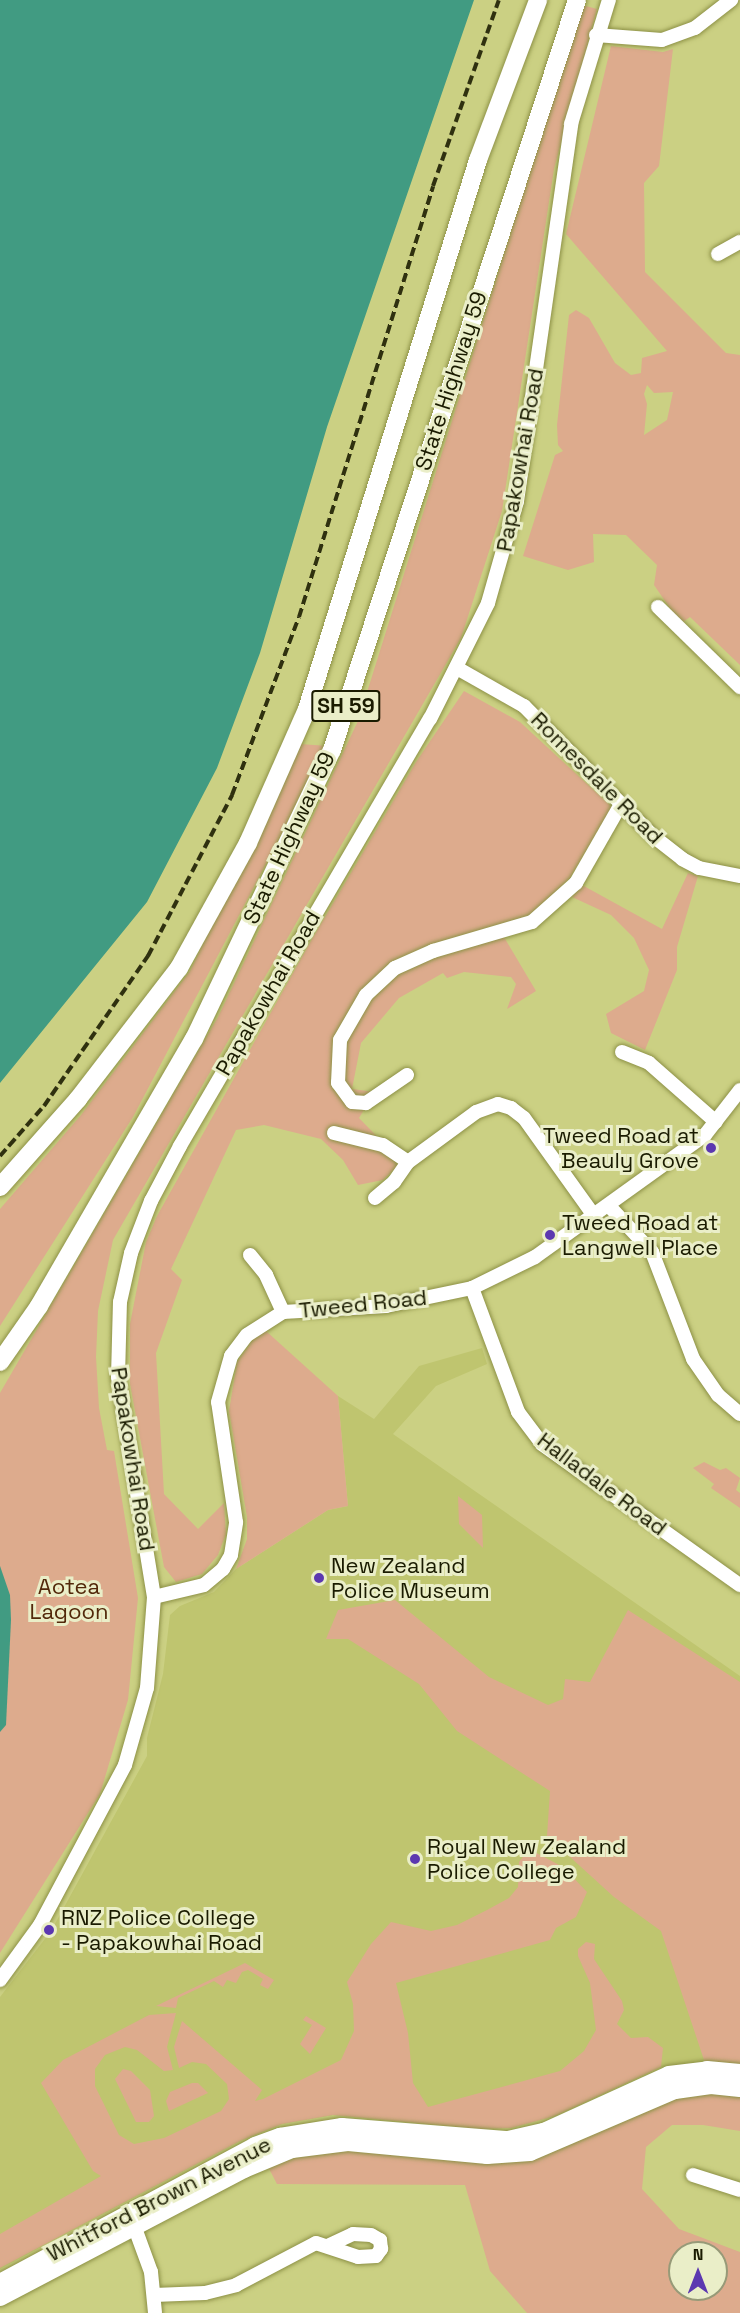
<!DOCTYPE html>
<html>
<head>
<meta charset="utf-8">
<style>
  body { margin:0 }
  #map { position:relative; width:740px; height:2313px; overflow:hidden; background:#cbd083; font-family:"Space Grotesk",sans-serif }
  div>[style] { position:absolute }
  .built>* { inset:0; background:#bfc56f }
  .green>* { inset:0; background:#ddab8d }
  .water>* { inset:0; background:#419b82 }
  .roads { filter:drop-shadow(0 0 2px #8d9146) drop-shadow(0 0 2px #8d9146) }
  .minor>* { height:14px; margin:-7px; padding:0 7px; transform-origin:7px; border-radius:7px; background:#fff }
  .major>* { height:18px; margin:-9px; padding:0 9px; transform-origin:9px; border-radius:9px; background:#fff }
  .rail>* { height:4px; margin-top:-2px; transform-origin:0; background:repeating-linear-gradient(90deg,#2f300f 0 9px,transparent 0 13.5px) }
  .dots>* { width:16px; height:16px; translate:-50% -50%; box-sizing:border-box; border:3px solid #eaeec8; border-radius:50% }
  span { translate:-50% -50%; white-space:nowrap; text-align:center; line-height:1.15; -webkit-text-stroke:6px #eaeec8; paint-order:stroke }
  .shield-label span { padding:2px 4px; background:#eaeec8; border:2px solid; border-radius:4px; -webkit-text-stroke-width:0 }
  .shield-label { font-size:21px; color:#1a1b00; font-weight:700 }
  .street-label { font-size:22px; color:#1a1b00 }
  .poi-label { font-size:22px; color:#1a1b00 }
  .right { translate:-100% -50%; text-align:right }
  .left { translate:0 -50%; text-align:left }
  .park-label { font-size:22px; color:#52280a }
  .north { position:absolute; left:668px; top:2241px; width:60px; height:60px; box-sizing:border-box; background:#eaeec8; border:2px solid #979a78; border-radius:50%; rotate:0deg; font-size:16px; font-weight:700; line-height:24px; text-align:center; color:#1a1b00 }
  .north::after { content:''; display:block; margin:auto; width:21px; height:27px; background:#5c38b0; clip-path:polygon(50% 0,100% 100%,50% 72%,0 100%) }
</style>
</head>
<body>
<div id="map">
  <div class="built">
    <i style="clip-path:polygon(482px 1348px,487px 1364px,436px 1386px,393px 1434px,740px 1676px,740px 1960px,705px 2063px,661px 2067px,555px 2116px,511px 2128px,479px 2129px,333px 2115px,282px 2124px,240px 2141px,0 2269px,0 1997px,51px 1931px,147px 1756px,147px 1738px,163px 1674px,170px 1615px,180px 1606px,214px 1592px,236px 1569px,328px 1510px,348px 1506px,338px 1396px,374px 1419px,419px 1366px)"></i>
  </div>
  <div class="green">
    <i style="clip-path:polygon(582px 5px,597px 9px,554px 169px,502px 511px,461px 638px,113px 1240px,98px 1311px,96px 1357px,99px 1408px,107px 1450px,114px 1451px,138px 1598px,128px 1700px,100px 1794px,0 1953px,0 1393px,218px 1017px,358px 721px)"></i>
    <i style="clip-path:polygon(evenodd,611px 46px,663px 52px,673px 49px,659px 166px,644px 183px,645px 272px,726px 353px,740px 355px,740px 665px,690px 617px,683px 622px,674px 614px,654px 585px,657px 565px,626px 535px,593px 534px,594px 562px,568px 570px,523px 556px,555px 455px,563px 451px,558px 445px,557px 425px,569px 315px,576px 310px,589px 318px,615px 363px,631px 375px,641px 373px,642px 358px,667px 351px,566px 234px,611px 46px,647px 385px,654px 393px,673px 392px,667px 420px,644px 435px,647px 404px,644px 394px,647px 385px)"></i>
    <i style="clip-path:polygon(464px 691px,520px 722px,612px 807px,570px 878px,529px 919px,504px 937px,536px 991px,507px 1009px,516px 984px,511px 977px,464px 972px,447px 978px,443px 973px,399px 998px,361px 1043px,352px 1089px,375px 1092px,359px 1118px,402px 1162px,383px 1180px,358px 1185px,343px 1160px,321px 1139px,264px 1125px,236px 1130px,171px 1269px,182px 1280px,156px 1353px,164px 1494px,198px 1529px,224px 1503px,226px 1534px,218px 1555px,202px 1574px,176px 1582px,164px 1567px,130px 1384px,130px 1324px,146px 1242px,157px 1216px,312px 939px,416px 762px)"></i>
    <i style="clip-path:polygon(300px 744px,328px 746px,133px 1117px,0 1326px,0 1209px,81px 1115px,190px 971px)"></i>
    <i style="clip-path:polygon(688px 873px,698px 876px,677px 947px,677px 970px,645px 1050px,611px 1033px,606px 1014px,644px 991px,649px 970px,634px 938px,611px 915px,572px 897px,582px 885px,662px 929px)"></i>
    <i style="clip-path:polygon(266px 1331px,338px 1396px,348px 1506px,328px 1510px,236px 1569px,247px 1539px,247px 1517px,229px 1411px,237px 1362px,254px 1338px)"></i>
    <i style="clip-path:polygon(704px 1462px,720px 1470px,726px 1468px,740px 1478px,736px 1490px,740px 1493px,740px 1508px,711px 1488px,714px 1484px,693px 1468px)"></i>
    <i style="clip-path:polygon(458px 1496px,482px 1515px,483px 1548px,459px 1524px)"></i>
    <i style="clip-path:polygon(395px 1600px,489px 1677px,548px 1705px,563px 1699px,565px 1679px,590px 1682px,628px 1610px,740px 1682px,740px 2065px,705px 2063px,661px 1931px,614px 1897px,547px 1836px,550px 1791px,457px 1731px,419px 1684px,348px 1639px,326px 1639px,338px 1610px)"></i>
    <i style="clip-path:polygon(529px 1849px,563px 1867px,587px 1892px,576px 1917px,556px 1928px,550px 1940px,396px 1983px,408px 2033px,413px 2083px,428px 2107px,560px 2071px,584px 2051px,596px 2030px,590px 1983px,578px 1956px,578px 1949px,586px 1942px,595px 1944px,594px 1959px,622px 2001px,624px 2010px,617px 2024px,631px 2038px,648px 2037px,663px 2048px,661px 2067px,555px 2116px,511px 2128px,479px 2129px,333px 2115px,282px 2124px,240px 2141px,0 2268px,0 2234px,101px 2176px,93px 2171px,41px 2083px,63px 2060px,149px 2015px,176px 2013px,167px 2047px,173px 2070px,164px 2071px,137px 2050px,125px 2047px,105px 2055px,95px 2069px,95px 2086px,119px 2135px,134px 2144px,164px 2138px,221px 2111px,229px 2099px,227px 2084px,206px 2064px,192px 2062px,179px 2068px,174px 2047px,182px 2021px,262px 2090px,255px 2101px,263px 2099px,341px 2060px,354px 2031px,353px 2004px,347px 1982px,371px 1944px,391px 1922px,431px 1931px,457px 1925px,487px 1910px,509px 1898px,518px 1887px,519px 1862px)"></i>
    <i style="clip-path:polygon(245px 1963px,274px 1980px,268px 1989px,260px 1985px,263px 1979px,248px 1970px,242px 1972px,236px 1983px,227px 1980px,223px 1987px,214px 1981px,178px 1998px,176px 2008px,156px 2006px)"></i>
    <i style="clip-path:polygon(306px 2016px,326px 2028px,310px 2054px,300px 2044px,312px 2025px,303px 2020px)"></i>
    <i style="clip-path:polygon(123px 2069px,131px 2071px,150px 2090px,154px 2116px,149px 2122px,136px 2122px,115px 2079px)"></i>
    <i style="clip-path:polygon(192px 2083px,198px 2083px,208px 2093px,169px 2111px,166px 2101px,170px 2092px)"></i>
    <i style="clip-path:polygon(evenodd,690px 2091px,740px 2093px,740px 2131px,703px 2125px,672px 2125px,646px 2147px,642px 2189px,679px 2229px,740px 2252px,740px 2313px,527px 2313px,490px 2271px,465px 2185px,277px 2184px,266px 2163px,313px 2149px,457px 2157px,690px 2091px,680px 2253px,716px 2253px,716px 2289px,680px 2289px,680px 2253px)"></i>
  </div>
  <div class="water">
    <i style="clip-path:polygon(0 0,474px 0,327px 427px,260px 653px,217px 768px,147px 902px,0 1083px)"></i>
    <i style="clip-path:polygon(0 1566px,10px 1595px,11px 1620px,6px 1725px,0 1732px)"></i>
  </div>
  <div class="roads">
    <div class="minor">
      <i style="left:596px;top:35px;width:66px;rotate:4.3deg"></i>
      <i style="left:662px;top:40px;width:35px;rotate:-20deg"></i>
      <i style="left:695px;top:28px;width:46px;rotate:-37.9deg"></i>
      <i style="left:718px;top:254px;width:25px;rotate:-29deg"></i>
      <i style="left:658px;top:607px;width:115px;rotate:44.3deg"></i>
      <i style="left:457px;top:668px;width:77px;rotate:29.6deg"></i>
      <i style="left:524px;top:706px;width:183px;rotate:45.2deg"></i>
      <i style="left:653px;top:836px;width:37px;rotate:38deg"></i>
      <i style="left:682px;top:859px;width:19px;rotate:28deg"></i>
      <i style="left:699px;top:868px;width:42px;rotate:11deg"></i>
      <i style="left:622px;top:1052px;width:29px;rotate:22deg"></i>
      <i style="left:649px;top:1063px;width:89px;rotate:41.4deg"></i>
      <i style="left:407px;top:1075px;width:50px;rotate:145.7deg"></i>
      <i style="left:366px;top:1103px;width:14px;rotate:-176deg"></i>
      <i style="left:352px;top:1102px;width:24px;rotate:-126deg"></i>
      <i style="left:338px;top:1083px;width:43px;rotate:-87.3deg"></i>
      <i style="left:340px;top:1040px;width:52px;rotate:-60deg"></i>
      <i style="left:366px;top:995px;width:40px;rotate:-43deg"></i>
      <i style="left:395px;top:968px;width:42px;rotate:-24.1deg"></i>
      <i style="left:433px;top:951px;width:103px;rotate:-16.3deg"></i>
      <i style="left:532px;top:922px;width:59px;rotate:-41.6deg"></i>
      <i style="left:576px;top:883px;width:91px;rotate:-60.3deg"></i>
      <i style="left:334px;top:1133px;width:50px;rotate:13.8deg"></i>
      <i style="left:383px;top:1145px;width:30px;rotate:34deg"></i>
      <i style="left:408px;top:1162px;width:84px;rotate:-36.3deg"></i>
      <i style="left:476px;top:1112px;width:23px;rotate:-20deg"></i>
      <i style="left:498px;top:1104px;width:14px;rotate:17deg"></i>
      <i style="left:511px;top:1108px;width:16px;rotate:38deg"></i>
      <i style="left:524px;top:1118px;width:122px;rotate:54.4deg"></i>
      <i style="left:375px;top:1198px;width:25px;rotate:-40deg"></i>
      <i style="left:394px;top:1182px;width:24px;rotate:-55deg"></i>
      <i style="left:610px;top:1207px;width:62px;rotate:47deg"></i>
      <i style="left:652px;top:1252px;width:115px;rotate:69deg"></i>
      <i style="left:693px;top:1359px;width:44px;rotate:55.2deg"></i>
      <i style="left:718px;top:1395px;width:29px;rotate:41deg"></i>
      <i style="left:250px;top:1255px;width:26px;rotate:51deg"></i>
      <i style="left:266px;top:1275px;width:41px;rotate:65.3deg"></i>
      <i style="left:472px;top:1288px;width:132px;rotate:69.6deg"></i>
      <i style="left:518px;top:1412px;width:40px;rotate:53deg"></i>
      <i style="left:542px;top:1444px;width:243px;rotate:35.5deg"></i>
      <i style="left:154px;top:1597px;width:51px;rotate:-13.5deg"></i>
      <i style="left:204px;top:1585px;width:25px;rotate:-40deg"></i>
      <i style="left:223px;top:1569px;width:16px;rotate:-60deg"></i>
      <i style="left:231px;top:1555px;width:33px;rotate:-81deg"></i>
      <i style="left:236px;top:1522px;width:121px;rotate:-98.5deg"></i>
      <i style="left:218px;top:1402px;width:48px;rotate:-74.2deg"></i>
      <i style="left:231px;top:1356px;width:26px;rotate:-53deg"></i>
      <i style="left:247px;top:1335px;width:43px;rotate:-32.6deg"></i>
      <i style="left:283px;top:1312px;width:103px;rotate:-3.3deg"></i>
      <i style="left:386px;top:1306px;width:88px;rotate:-11.8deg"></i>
      <i style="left:472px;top:1288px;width:70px;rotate:-26.2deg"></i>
      <i style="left:535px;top:1257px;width:209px;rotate:-35.7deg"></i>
      <i style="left:705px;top:1135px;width:57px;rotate:-52.1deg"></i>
      <i style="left:0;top:1980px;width:68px;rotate:-54deg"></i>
      <i style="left:40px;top:1925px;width:181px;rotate:-62deg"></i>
      <i style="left:125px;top:1765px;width:80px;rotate:-74.1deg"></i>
      <i style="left:147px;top:1688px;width:91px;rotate:-85.6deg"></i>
      <i style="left:154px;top:1597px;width:223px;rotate:-99.3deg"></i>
      <i style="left:118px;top:1377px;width:75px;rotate:-88.5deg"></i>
      <i style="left:120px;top:1302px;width:50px;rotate:-77.3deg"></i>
      <i style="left:131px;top:1253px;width:56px;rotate:-69deg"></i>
      <i style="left:151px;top:1201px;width:62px;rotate:-62.2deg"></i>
      <i style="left:180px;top:1146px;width:495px;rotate:-59.7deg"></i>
      <i style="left:430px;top:719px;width:130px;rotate:-63.4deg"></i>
      <i style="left:488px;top:603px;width:106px;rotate:-74.1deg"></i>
      <i style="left:517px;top:501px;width:381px;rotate:-81.8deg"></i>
      <i style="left:571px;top:124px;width:130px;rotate:-73deg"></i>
      <i style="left:693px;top:2175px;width:49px;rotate:17.7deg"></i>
      <i style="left:132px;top:2220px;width:55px;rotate:69.9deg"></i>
      <i style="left:151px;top:2272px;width:41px;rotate:84.4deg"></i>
      <i style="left:154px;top:2295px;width:51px;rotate:-2.2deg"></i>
      <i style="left:205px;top:2293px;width:32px;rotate:-14deg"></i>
      <i style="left:236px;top:2285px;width:90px;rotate:-27.7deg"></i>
      <i style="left:316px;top:2243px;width:44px;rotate:18.4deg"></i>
      <i style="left:358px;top:2257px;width:18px;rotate:-3deg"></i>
      <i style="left:376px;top:2256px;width:9px;rotate:-54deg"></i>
      <i style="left:381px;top:2249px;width:9px;rotate:-96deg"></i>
      <i style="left:380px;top:2240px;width:10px;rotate:-151deg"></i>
      <i style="left:371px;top:2235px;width:18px;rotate:-177deg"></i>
      <i style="left:353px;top:2234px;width:26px;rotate:155deg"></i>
    </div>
    <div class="major">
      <i style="left:0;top:1187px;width:118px;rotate:-48.4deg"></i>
      <i style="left:78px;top:1099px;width:165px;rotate:-52.4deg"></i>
      <i style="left:179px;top:968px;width:143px;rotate:-61.1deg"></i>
      <i style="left:248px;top:843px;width:146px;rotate:-66.2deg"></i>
      <i style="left:307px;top:709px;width:575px;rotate:-72.7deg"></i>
      <i style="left:478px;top:160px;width:171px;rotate:-69.4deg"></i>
      <i style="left:0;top:1362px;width:68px;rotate:-55.1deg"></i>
      <i style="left:39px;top:1306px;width:309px;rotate:-59.9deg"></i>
      <i style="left:194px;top:1039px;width:320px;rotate:-64.5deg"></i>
      <i style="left:332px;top:750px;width:789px;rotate:-71.91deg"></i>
      <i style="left:0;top:2283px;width:289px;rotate:-28.2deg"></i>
      <i style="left:255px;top:2146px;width:27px;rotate:-20deg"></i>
      <i style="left:280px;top:2137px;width:63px;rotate:-9.2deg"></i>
      <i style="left:342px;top:2127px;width:167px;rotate:4.5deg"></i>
      <i style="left:508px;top:2140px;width:37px;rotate:-13deg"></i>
      <i style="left:544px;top:2132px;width:137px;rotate:-24.5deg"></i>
      <i style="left:669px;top:2075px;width:38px;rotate:-7deg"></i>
      <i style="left:707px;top:2070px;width:33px;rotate:5deg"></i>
      <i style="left:0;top:2297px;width:276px;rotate:-27.7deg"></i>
      <i style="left:244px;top:2169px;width:52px;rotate:-22.6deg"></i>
      <i style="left:292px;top:2149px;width:56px;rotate:-7.1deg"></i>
      <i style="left:348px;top:2142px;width:140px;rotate:5.3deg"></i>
      <i style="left:487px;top:2155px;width:43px;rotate:-4deg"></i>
      <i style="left:530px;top:2152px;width:158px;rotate:-23.2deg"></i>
      <i style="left:675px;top:2090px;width:36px;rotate:-8deg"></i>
      <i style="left:711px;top:2085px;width:29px;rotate:6deg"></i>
    </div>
  </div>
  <div class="rail">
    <i style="left:0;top:1156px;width:67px;rotate:-48.7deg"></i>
    <i style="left:44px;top:1106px;width:183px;rotate:-55.3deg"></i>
    <i style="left:148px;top:956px;width:182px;rotate:-62.4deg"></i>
    <i style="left:232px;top:795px;width:190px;rotate:-69.4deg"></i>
    <i style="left:299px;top:617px;width:451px;rotate:-72.7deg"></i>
    <i style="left:433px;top:186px;width:197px;rotate:-70.5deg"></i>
  </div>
  <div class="dots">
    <i style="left:711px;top:1148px;background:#5c38b0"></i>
    <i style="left:550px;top:1235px;background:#5c38b0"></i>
    <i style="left:319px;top:1578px;background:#5c38b0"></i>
    <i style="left:415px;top:1859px;background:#5c38b0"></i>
    <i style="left:49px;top:1930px;background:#5c38b0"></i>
  </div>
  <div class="shield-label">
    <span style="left:346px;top:706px">SH 59</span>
  </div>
  <div class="street-label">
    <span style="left:451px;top:381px;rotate:-72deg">State Highway 59</span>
    <span style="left:520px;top:460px;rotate:-80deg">Papakowhai Road</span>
    <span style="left:597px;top:778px;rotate:45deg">Romesdale Road</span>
    <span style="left:289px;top:838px;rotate:-65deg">State Highway 59</span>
    <span style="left:268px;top:993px;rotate:-60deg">Papakowhai Road</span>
    <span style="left:363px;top:1304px;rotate:-6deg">Tweed Road</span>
    <span style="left:133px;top:1459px;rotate:81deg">Papakowhai Road</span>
    <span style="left:602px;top:1484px;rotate:37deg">Halladale Road</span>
    <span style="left:159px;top:2199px;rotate:-27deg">Whitford Brown Avenue</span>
  </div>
  <div class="poi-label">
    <span class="right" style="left:699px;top:1148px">Tweed Road at<br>Beauly Grove</span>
    <span class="left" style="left:562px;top:1235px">Tweed Road at<br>Langwell Place</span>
    <span class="left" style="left:331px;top:1578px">New Zealand<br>Police Museum</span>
    <span class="left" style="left:427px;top:1859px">Royal New Zealand<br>Police College</span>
    <span class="left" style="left:61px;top:1930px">RNZ Police College<br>- Papakowhai Road</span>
  </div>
  <div class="park-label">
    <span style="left:69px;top:1599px">Aotea<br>Lagoon</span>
  </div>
  <div class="north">N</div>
</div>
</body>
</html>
